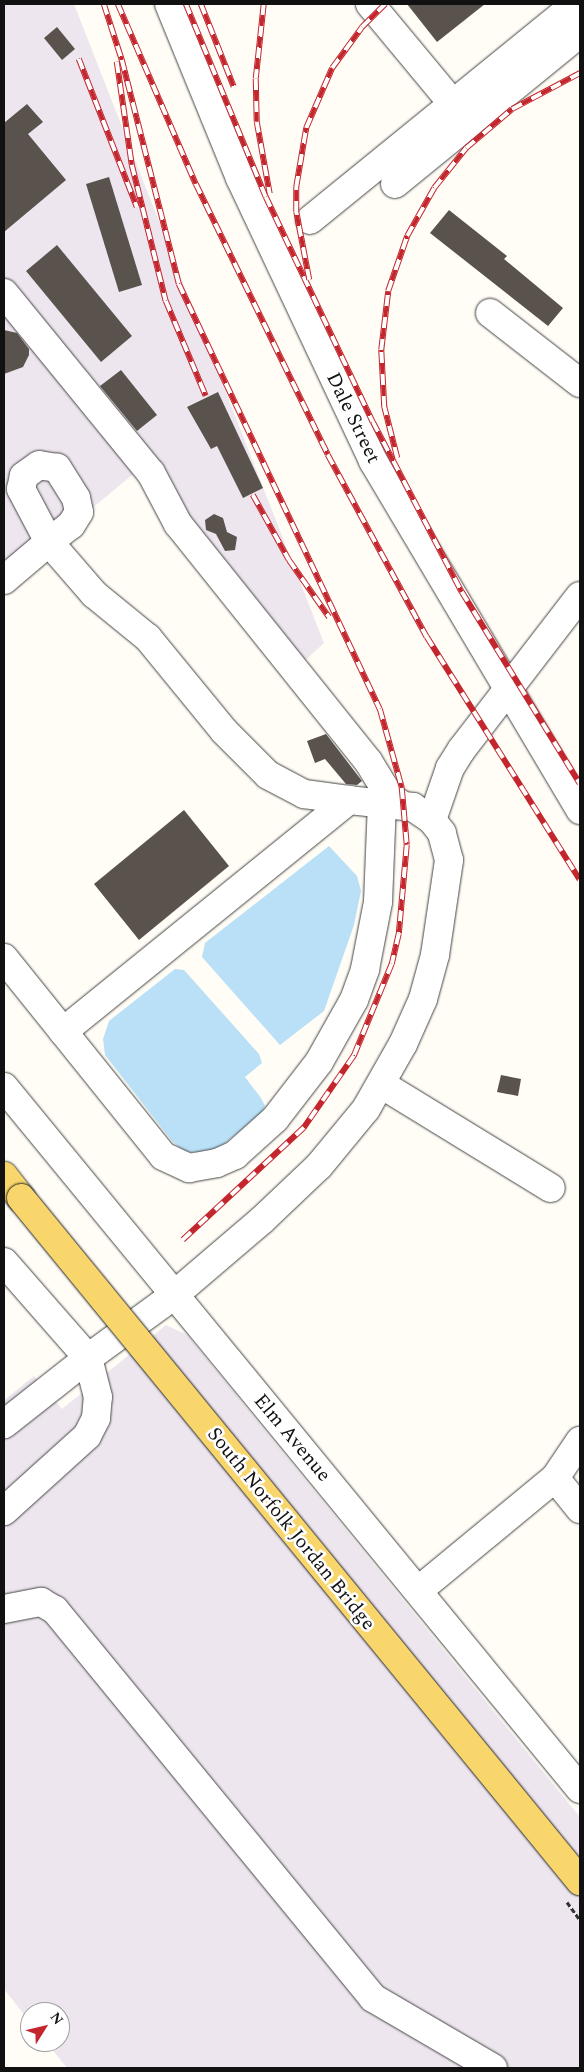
<!DOCTYPE html>
<html>
<head>
<meta charset="utf-8">
<style>
  body { margin:0 }
  #map { position:relative; width:584px; height:2072px; overflow:hidden; background:#fffdf5; font-family:Spectral,serif }
  div>[style] { position:absolute }
  .industrial>* { inset:0; background:#eee6ef }
  .water>* { inset:0; background:#b9e0f7 }
  .building>* { inset:0; background:#5a524d }
  .roads { filter:drop-shadow(0 0 1px #444) drop-shadow(0 0 1px #444) }
  .minor>* { height:28px; margin:-14px; padding:0 14px; transform-origin:14px; border-radius:14px; background:#fff }
  .major>* { height:28px; margin:-14px; padding:0 14px; transform-origin:14px; border-radius:14px; background:#f9d66b }
  .rail>* { height:5.5px; margin-top:-2.75px; transform-origin:0; background:repeating-linear-gradient(90deg,#fff 0 11px,#c4262e 0 22px); box-sizing:border-box; border-block:1px solid #c4262e }
  .path-bridge>* { height:3px; margin-top:-1.5px; transform-origin:0; background:repeating-linear-gradient(90deg,#333 0 5px,transparent 0 7.5px) }
  .bridges { filter:drop-shadow(0 0 1px #222) drop-shadow(0 0 1px #222) }
  .major-bridge>* { height:28px; margin:-14px; padding:0 14px; transform-origin:14px; border-radius:14px; background:#f9d66b }
  span { translate:-50% -50%; white-space:nowrap; text-align:center; line-height:1.15; -webkit-text-stroke:5px #fff; paint-order:stroke }
  .street-label { font-size:20px; color:#111 }
  .frame { position:absolute; inset:0; border:5px solid #111; pointer-events:none }
  .north { position:absolute; left:20px; top:2002px; width:50px; height:50px; box-sizing:border-box; background:#fff; border:1px solid #a0a0a0; border-radius:50%; rotate:54deg; font-size:14px; font-weight:700; line-height:20px; text-align:center; color:#111 }
  .north::after { content:''; display:block; margin:auto; width:18px; height:22px; background:#c4262e; clip-path:polygon(50% 0,100% 100%,50% 72%,0 100%) }
</style>
</head>
<body>
<div id="map">
  <div class="industrial">
    <i style="clip-path:polygon(4px 4px,74px 4px,324px 643px,300px 665px,138px 470px,4px 582px)"></i>
    <i style="clip-path:polygon(166px 1325px,187px 1335px,580px 1817px,580px 2068px,67px 2068px,46px 2042px,60px 2042px,60px 2012px,30px 2012px,30px 2022px,4px 1989px,4px 1400px,34px 1376px,62px 1409px)"></i>
  </div>
  <div class="water">
    <i style="clip-path:polygon(329px 846px,357px 876px,361px 891px,354px 925px,324px 1011px,280px 1045px,202px 957px,205px 943px)"></i>
    <i style="clip-path:polygon(175px 969px,184px 970px,259px 1054px,262px 1063px,245px 1077px,261px 1098px,265px 1106px,262px 1113px,214px 1152px,185px 1152px,172px 1141px,105px 1055px,103px 1039px,109px 1021px)"></i>
  </div>
  <div class="building">
    <i style="clip-path:polygon(407px 4px,485px 4px,437px 42px)"></i>
    <i style="clip-path:polygon(57px 27px,75px 49px,62px 60px,44px 38px)"></i>
    <i style="clip-path:polygon(27px 104px,43px 122px,28px 134px,66px 180px,4px 232px,4px 123px)"></i>
    <i style="clip-path:polygon(109px 177px,142px 285px,119px 292px,86px 184px)"></i>
    <i style="clip-path:polygon(449px 210px,507px 256px,504px 259px,563px 308px,548px 326px,430px 233px)"></i>
    <i style="clip-path:polygon(57px 245px,132px 336px,101px 362px,26px 271px)"></i>
    <i style="clip-path:polygon(4px 330px,17px 333px,29px 349px,29px 355px,23px 367px,4px 374px)"></i>
    <i style="clip-path:polygon(121px 370px,157px 415px,137px 431px,100px 386px)"></i>
    <i style="clip-path:polygon(218px 392px,263px 488px,243px 498px,217px 446px,211px 449px,187px 407px)"></i>
    <i style="clip-path:polygon(214px 514px,223px 518px,227px 532px,237px 537px,235px 550px,225px 551px,216px 534px,206px 530px,205px 520px)"></i>
    <i style="clip-path:polygon(326px 734px,362px 781px,357px 785px,346px 784px,325px 759px,315px 763px,307px 741px)"></i>
    <i style="clip-path:polygon(184px 810px,229px 866px,139px 940px,94px 884px)"></i>
    <i style="clip-path:polygon(501px 1075px,521px 1079px,518px 1096px,497px 1092px)"></i>
  </div>
  <div class="roads">
    <div class="minor">
      <i style="left:169px;top:4px;width:188px;rotate:67.8deg"></i>
      <i style="left:240px;top:178px;width:313px;rotate:64.8deg"></i>
      <i style="left:373px;top:461px;width:406px;rotate:59.3deg"></i>
      <i style="left:370px;top:4px;width:130px;rotate:50.3deg"></i>
      <i style="left:395px;top:184px;width:239px;rotate:-39.2deg"></i>
      <i style="left:310px;top:220px;width:343px;rotate:-39.1deg"></i>
      <i style="left:4px;top:293px;width:232px;rotate:50.8deg"></i>
      <i style="left:151px;top:473px;width:58px;rotate:62.1deg"></i>
      <i style="left:178px;top:524px;width:304px;rotate:51.3deg"></i>
      <i style="left:368px;top:761px;width:42px;rotate:58.6deg"></i>
      <i style="left:390px;top:797px;width:11px;rotate:34deg"></i>
      <i style="left:490px;top:313px;width:114px;rotate:37.9deg"></i>
      <i style="left:4px;top:580px;width:59px;rotate:-40.2deg"></i>
      <i style="left:49px;top:542px;width:28px;rotate:-38deg"></i>
      <i style="left:71px;top:525px;width:15px;rotate:-58deg"></i>
      <i style="left:79px;top:512px;width:14px;rotate:-102deg"></i>
      <i style="left:76px;top:498px;width:36px;rotate:-122deg"></i>
      <i style="left:57px;top:468px;width:18px;rotate:-171deg"></i>
      <i style="left:39px;top:465px;width:19px;rotate:144deg"></i>
      <i style="left:24px;top:476px;width:13px;rotate:103deg"></i>
      <i style="left:21px;top:489px;width:60px;rotate:62.2deg"></i>
      <i style="left:49px;top:542px;width:69px;rotate:49.1deg"></i>
      <i style="left:94px;top:594px;width:70px;rotate:39.2deg"></i>
      <i style="left:148px;top:638px;width:120px;rotate:50.7deg"></i>
      <i style="left:224px;top:731px;width:62px;rotate:45deg"></i>
      <i style="left:268px;top:775px;width:41px;rotate:27.8deg"></i>
      <i style="left:304px;top:794px;width:45px;rotate:7.6deg"></i>
      <i style="left:432px;top:820px;width:55px;rotate:-70.9deg"></i>
      <i style="left:450px;top:768px;width:22px;rotate:-58deg"></i>
      <i style="left:462px;top:749px;width:193px;rotate:-52.4deg"></i>
      <i style="left:4px;top:958px;width:254px;rotate:51.2deg"></i>
      <i style="left:163px;top:1156px;width:29px;rotate:25deg"></i>
      <i style="left:189px;top:1168px;width:28px;rotate:-10deg"></i>
      <i style="left:217px;top:1163px;width:20px;rotate:-24deg"></i>
      <i style="left:235px;top:1155px;width:54px;rotate:-42deg"></i>
      <i style="left:275px;top:1119px;width:72px;rotate:-52.3deg"></i>
      <i style="left:319px;top:1062px;width:71px;rotate:-60.6deg"></i>
      <i style="left:354px;top:1000px;width:33px;rotate:-70deg"></i>
      <i style="left:365px;top:969px;width:68px;rotate:-79deg"></i>
      <i style="left:378px;top:902px;width:100px;rotate:-87.7deg"></i>
      <i style="left:381px;top:1084px;width:199px;rotate:31.5deg"></i>
      <i style="left:4px;top:1087px;width:908px;rotate:50.63deg"></i>
      <i style="left:4px;top:1262px;width:128px;rotate:48.8deg"></i>
      <i style="left:88px;top:1358px;width:107px;rotate:141.8deg"></i>
      <i style="left:555px;top:1478px;width:40px;rotate:51deg"></i>
      <i style="left:4px;top:1511px;width:112px;rotate:-42.1deg"></i>
      <i style="left:87px;top:1436px;width:20px;rotate:-63deg"></i>
      <i style="left:96px;top:1418px;width:21px;rotate:-85deg"></i>
      <i style="left:98px;top:1397px;width:40px;rotate:-104.4deg"></i>
      <i style="left:88px;top:1358px;width:105px;rotate:-36.1deg"></i>
      <i style="left:173px;top:1296px;width:117px;rotate:-40.5deg"></i>
      <i style="left:262px;top:1220px;width:79px;rotate:-43.5deg"></i>
      <i style="left:319px;top:1166px;width:74px;rotate:-50.5deg"></i>
      <i style="left:366px;top:1109px;width:75px;rotate:-60.4deg"></i>
      <i style="left:403px;top:1044px;width:49px;rotate:-66deg"></i>
      <i style="left:423px;top:999px;width:46px;rotate:-74.7deg"></i>
      <i style="left:435px;top:955px;width:96px;rotate:-81.6deg"></i>
      <i style="left:449px;top:860px;width:28px;rotate:-105deg"></i>
      <i style="left:442px;top:833px;width:16px;rotate:-128deg"></i>
      <i style="left:432px;top:820px;width:23px;rotate:-146deg"></i>
      <i style="left:413px;top:807px;width:64px;rotate:-173.8deg"></i>
      <i style="left:349px;top:800px;width:368px;rotate:141deg"></i>
      <i style="left:419px;top:1590px;width:176px;rotate:-39.5deg"></i>
      <i style="left:555px;top:1478px;width:45px;rotate:-56deg"></i>
      <i style="left:4px;top:1609px;width:38px;rotate:-11deg"></i>
      <i style="left:41px;top:1602px;width:16px;rotate:30deg"></i>
      <i style="left:55px;top:1610px;width:502px;rotate:50.66deg"></i>
      <i style="left:373px;top:1998px;width:139px;rotate:30.3deg"></i>
    </div>
    <div class="major">
      <i style="left:4px;top:1176px;width:28px;rotate:52deg"></i>
    </div>
  </div>
  <div class="rail">
    <i style="left:104px;top:4px;width:59px;rotate:72.2deg"></i>
    <i style="left:122px;top:60px;width:231px;rotate:75.7deg"></i>
    <i style="left:179px;top:284px;width:470px;rotate:64.7deg"></i>
    <i style="left:380px;top:709px;width:82px;rotate:74.4deg"></i>
    <i style="left:402px;top:788px;width:57px;rotate:85deg"></i>
    <i style="left:407px;top:845px;width:89px;rotate:95.1deg"></i>
    <i style="left:399px;top:934px;width:31px;rotate:103deg"></i>
    <i style="left:392px;top:964px;width:100px;rotate:112.4deg"></i>
    <i style="left:354px;top:1056px;width:88px;rotate:124.8deg"></i>
    <i style="left:304px;top:1128px;width:165px;rotate:137.2deg"></i>
    <i style="left:118px;top:4px;width:196px;rotate:66.6deg"></i>
    <i style="left:196px;top:184px;width:301px;rotate:64deg"></i>
    <i style="left:328px;top:455px;width:207px;rotate:61.5deg"></i>
    <i style="left:427px;top:637px;width:287px;rotate:57.8deg"></i>
    <i style="left:186px;top:4px;width:209px;rotate:67.5deg"></i>
    <i style="left:266px;top:197px;width:249px;rotate:64.6deg"></i>
    <i style="left:373px;top:422px;width:192px;rotate:62.4deg"></i>
    <i style="left:462px;top:592px;width:225px;rotate:58.4deg"></i>
    <i style="left:201px;top:4px;width:89px;rotate:68.3deg"></i>
    <i style="left:264px;top:4px;width:75px;rotate:96.1deg"></i>
    <i style="left:256px;top:79px;width:43px;rotate:88.7deg"></i>
    <i style="left:257px;top:122px;width:73px;rotate:79.8deg"></i>
    <i style="left:79px;top:59px;width:159px;rotate:68.6deg"></i>
    <i style="left:117px;top:62px;width:104px;rotate:81.7deg"></i>
    <i style="left:132px;top:165px;width:140px;rotate:76deg"></i>
    <i style="left:166px;top:301px;width:103px;rotate:67.2deg"></i>
    <i style="left:309px;top:280px;width:69px;rotate:-100.8deg"></i>
    <i style="left:296px;top:212px;width:25px;rotate:-90deg"></i>
    <i style="left:296px;top:187px;width:60px;rotate:-80.4deg"></i>
    <i style="left:306px;top:128px;width:65px;rotate:-66.6deg"></i>
    <i style="left:332px;top:68px;width:51px;rotate:-53.8deg"></i>
    <i style="left:362px;top:27px;width:33px;rotate:-45deg"></i>
    <i style="left:397px;top:458px;width:53px;rotate:-104.3deg"></i>
    <i style="left:384px;top:407px;width:57px;rotate:-93deg"></i>
    <i style="left:381px;top:350px;width:59px;rotate:-83.2deg"></i>
    <i style="left:388px;top:291px;width:58px;rotate:-70.9deg"></i>
    <i style="left:407px;top:236px;width:55px;rotate:-60.6deg"></i>
    <i style="left:434px;top:188px;width:51px;rotate:-51.3deg"></i>
    <i style="left:466px;top:148px;width:60px;rotate:-40.3deg"></i>
    <i style="left:512px;top:109px;width:77px;rotate:-27.9deg"></i>
    <i style="left:253px;top:495px;width:74px;rotate:61deg"></i>
    <i style="left:289px;top:560px;width:70px;rotate:54.9deg"></i>
  </div>
  <div class="path-bridge">
    <i style="left:567px;top:1902px;width:22px;rotate:54deg"></i>
  </div>
  <div class="bridges">
    <div class="major-bridge">
      <i style="left:21px;top:1198px;width:883px;rotate:50.7deg"></i>
    </div>
  </div>
  <div class="street-label">
    <span style="left:353px;top:418px;rotate:64deg">Dale Street</span>
    <span style="left:292px;top:1438px;rotate:50deg">Elm Avenue</span>
    <span style="left:291px;top:1529px;rotate:51deg">South Norfolk Jordan Bridge</span>
  </div>
  <div class="frame"></div>
  <div class="north">N</div>
</div>
</body>
</html>
